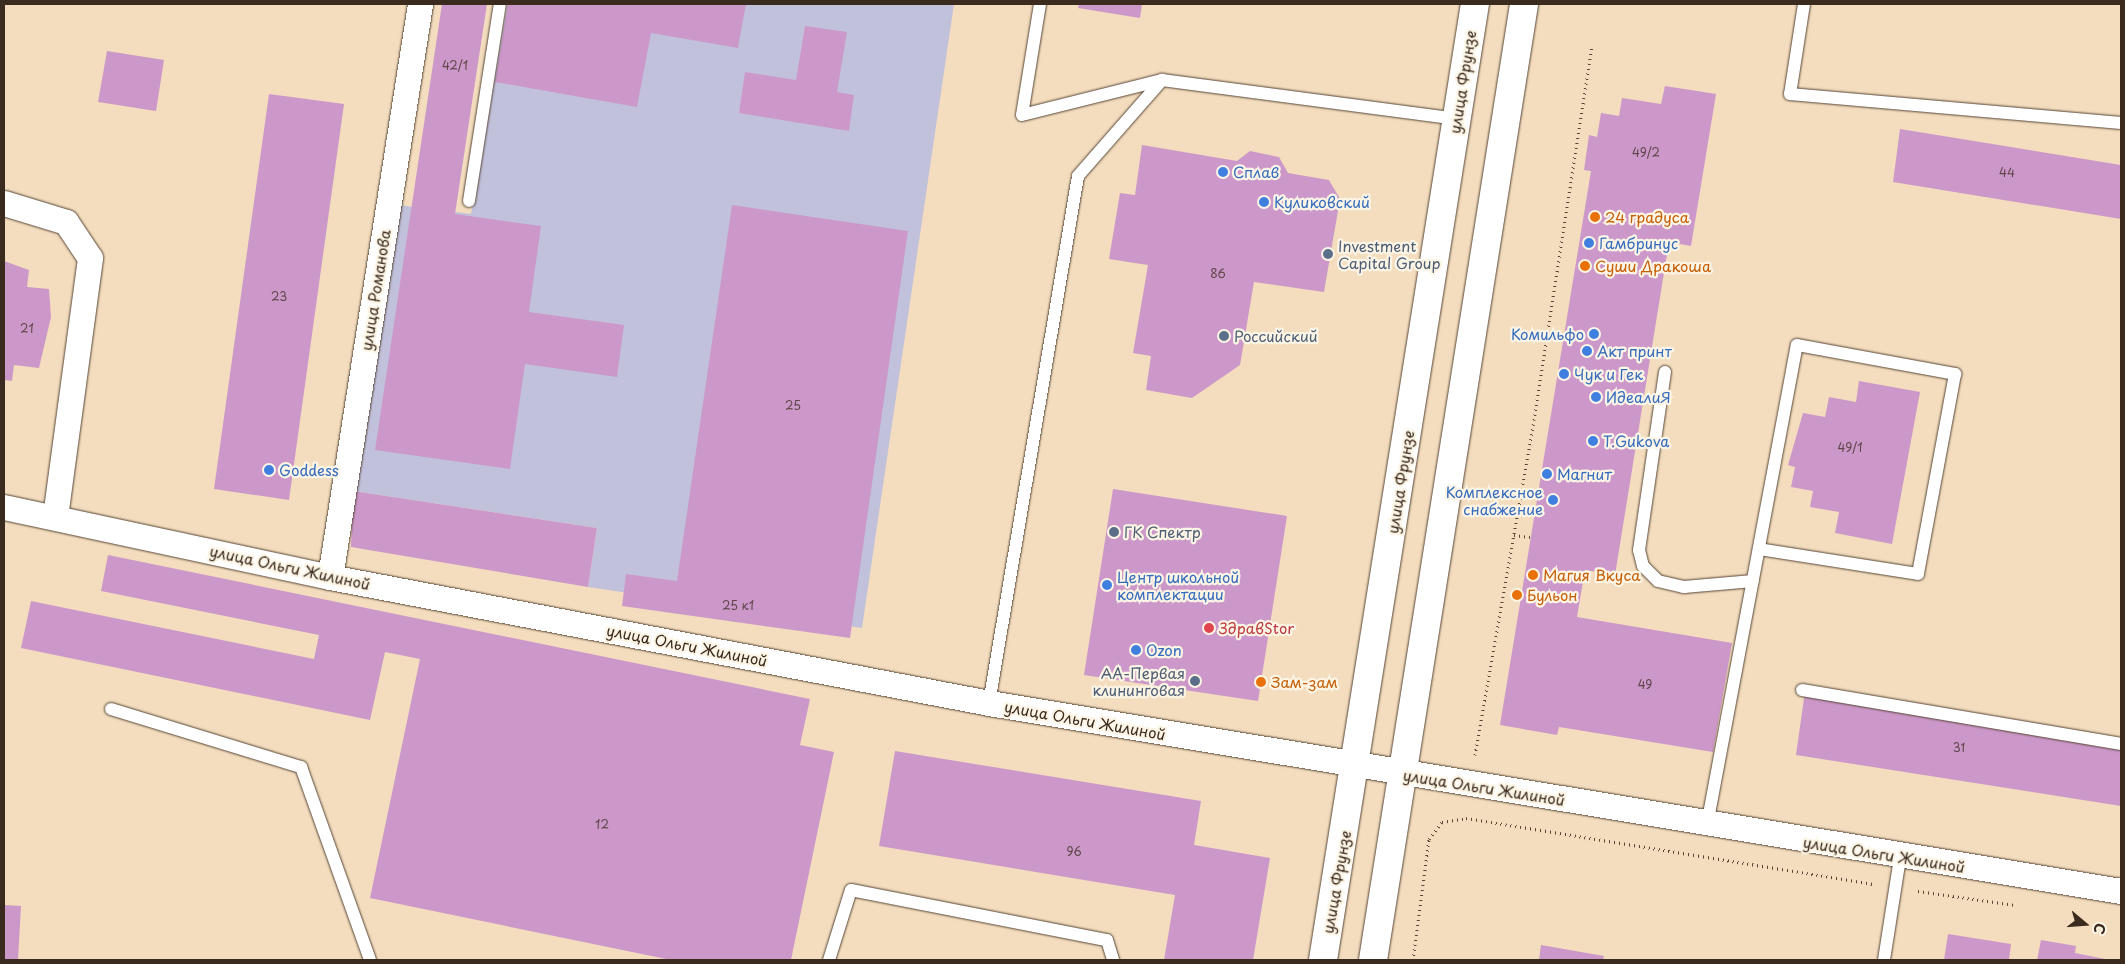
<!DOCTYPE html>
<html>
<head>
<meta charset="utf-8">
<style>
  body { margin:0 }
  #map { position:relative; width:2125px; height:964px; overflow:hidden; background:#f3ddbe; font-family:"Playpen Sans",sans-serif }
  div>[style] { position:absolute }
  .industrial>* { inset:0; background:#c2c1dc }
  .building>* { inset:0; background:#cc98c9 }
  .path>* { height:3px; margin-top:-1.5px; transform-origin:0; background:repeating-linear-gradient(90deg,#574536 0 1px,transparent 0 5px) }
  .roads { filter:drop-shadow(0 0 1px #574536) drop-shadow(0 0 1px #574536) }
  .service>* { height:12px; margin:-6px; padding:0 6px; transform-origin:6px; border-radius:6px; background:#fff }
  .minor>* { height:25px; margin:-12.5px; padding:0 12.5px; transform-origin:12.5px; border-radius:12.5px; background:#fff }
  .secondary>* { height:28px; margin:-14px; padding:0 14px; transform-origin:14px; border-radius:14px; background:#fff }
  .dots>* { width:14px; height:14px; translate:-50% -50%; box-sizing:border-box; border:2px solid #fcf5e5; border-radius:50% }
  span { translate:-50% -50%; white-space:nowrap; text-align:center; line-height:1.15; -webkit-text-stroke:4.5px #fcf5e5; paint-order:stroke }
  .number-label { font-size:12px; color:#5f4649 }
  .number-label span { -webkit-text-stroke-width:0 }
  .street-label { font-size:15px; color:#3b2a1e }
  .shop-label { font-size:15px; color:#366cbe }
  .left { translate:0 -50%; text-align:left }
  .right { translate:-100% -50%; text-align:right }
  .food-label { font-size:15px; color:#c56008 }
  .service-label { font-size:15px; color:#4e5e75 }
  .health-label { font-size:15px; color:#be3a42 }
  .frame { position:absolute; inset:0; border:5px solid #3b2a1e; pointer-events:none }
  .north { position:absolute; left:2060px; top:899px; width:50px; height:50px; -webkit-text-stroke:4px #fcf5e5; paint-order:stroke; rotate:108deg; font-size:14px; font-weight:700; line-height:20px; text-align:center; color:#3b2a1e }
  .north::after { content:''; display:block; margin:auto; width:18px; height:22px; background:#3b2a1e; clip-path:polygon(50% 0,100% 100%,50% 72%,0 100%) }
</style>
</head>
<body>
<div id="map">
  <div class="industrial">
    <i style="clip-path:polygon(507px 4px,954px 4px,862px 628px,588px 587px,597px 528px,353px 491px,398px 205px,471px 214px)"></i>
  </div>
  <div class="building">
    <i style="clip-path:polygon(442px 4px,487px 4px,455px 214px,541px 226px,529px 312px,624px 325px,617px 377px,525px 364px,510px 469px,375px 450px)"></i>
    <i style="clip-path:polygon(508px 4px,746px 4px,738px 48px,651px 33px,637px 107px,495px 82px)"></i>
    <i style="clip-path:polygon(1079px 4px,1142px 4px,1140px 18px,1078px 8px)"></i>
    <i style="clip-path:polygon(805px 26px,847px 32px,837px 92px,854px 95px,849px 131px,739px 113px,745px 72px,796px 80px)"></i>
    <i style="clip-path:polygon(107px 51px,164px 60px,156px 111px,98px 102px)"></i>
    <i style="clip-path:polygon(1665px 86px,1716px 94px,1691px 246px,1669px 242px,1615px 575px,1585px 570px,1577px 617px,1732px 643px,1713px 752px,1559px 727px,1557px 735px,1500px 725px,1591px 171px,1584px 170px,1589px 135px,1597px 137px,1601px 113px,1619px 116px,1622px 98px,1661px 104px)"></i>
    <i style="clip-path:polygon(269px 94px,344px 104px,289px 500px,214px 489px)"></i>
    <i style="clip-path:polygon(1900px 129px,2121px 165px,2121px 219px,1893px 182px)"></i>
    <i style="clip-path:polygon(1142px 145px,1237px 161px,1250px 151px,1279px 157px,1288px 173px,1329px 180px,1340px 199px,1324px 292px,1254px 282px,1240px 365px,1192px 398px,1146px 390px,1151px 356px,1133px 353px,1148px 265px,1109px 259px,1120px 193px,1135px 195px)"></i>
    <i style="clip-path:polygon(732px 205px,908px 231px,850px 638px,622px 606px,626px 574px,677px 581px)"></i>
    <i style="clip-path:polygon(4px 261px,29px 270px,27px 287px,49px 289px,51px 317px,39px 368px,14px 365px,12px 381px,4px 380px)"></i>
    <i style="clip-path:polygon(1859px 381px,1920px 392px,1892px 544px,1835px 533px,1839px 512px,1810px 507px,1813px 491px,1791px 487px,1795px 467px,1788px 465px,1803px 413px,1825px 417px,1829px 397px,1856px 402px)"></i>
    <i style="clip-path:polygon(1113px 489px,1287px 516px,1258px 701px,1084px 675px)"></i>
    <i style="clip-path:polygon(353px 491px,597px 528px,588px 587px,351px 547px)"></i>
    <i style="clip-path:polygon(108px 555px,810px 699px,800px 745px,834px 752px,791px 960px,671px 960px,370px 898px,420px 659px,385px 652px,370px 720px,21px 648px,31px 601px,314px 659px,319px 635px,101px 591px)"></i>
    <i style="clip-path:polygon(1805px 691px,2121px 741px,2121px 806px,1796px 755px)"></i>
    <i style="clip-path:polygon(895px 751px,1201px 801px,1194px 845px,1270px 858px,1253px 960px,1164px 960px,1175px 895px,879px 846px)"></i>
    <i style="clip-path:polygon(4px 905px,21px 906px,18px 960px,4px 960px)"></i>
    <i style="clip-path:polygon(1948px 934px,2011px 944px,2009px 960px,1944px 960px)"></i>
    <i style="clip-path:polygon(2041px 940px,2076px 946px,2075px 953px,2110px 960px,2037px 960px)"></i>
    <i style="clip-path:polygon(1541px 945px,1604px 956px,1603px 960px,1539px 960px)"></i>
  </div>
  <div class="path">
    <i style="left:1514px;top:535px;width:17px;rotate:7deg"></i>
    <i style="left:1475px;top:755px;width:340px;rotate:-80deg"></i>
    <i style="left:1534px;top:420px;width:377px;rotate:-81.2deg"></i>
    <i style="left:1918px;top:891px;width:98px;rotate:8.2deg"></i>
    <i style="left:1413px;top:960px;width:122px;rotate:-82.5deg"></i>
    <i style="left:1429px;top:839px;width:21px;rotate:-53deg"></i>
    <i style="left:1442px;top:822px;width:24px;rotate:-9deg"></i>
    <i style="left:1466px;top:818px;width:413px;rotate:9.2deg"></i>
  </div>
  <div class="roads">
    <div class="service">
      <i style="left:1040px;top:4px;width:112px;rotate:99.2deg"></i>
      <i style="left:1022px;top:115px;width:144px;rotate:-14deg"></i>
      <i style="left:1162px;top:80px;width:298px;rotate:7.5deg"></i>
      <i style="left:1804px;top:4px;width:91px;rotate:98.8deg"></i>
      <i style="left:1790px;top:94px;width:332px;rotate:5deg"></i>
      <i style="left:469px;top:201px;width:199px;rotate:-81.1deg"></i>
      <i style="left:1665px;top:372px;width:180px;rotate:98.3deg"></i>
      <i style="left:1639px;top:550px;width:16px;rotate:76deg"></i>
      <i style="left:1643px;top:566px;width:21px;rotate:45deg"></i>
      <i style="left:1658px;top:581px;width:27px;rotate:13deg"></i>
      <i style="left:1684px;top:587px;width:69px;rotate:-5deg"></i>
      <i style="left:1802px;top:690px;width:324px;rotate:9.6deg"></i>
      <i style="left:989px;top:703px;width:534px;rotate:-80.41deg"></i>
      <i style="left:1078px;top:176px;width:128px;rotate:-48.8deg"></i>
      <i style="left:111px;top:709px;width:199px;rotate:17deg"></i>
      <i style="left:301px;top:767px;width:205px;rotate:70.3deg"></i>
      <i style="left:1707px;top:825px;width:488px;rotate:-79.4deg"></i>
      <i style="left:1797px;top:345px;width:161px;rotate:10.4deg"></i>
      <i style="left:1955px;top:374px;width:203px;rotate:100.5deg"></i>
      <i style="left:1918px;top:574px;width:161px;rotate:-171.1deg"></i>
      <i style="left:829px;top:960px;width:73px;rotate:-72.6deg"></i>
      <i style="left:851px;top:890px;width:261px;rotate:11.1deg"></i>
      <i style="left:1107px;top:940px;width:21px;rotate:73deg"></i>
      <i style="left:1884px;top:960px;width:103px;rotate:-81.1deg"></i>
    </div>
    <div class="minor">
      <i style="left:4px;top:203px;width:65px;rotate:17deg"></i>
      <i style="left:66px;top:222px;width:43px;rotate:56.3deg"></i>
      <i style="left:90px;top:258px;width:260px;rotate:97.7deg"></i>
      <i style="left:4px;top:507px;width:333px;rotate:12.1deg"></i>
      <i style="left:330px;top:577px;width:671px;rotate:10.82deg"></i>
      <i style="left:989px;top:703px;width:1148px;rotate:9.43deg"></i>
      <i style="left:330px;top:577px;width:580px;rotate:-81.07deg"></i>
    </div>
    <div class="secondary">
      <i style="left:1323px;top:960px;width:968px;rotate:-80.97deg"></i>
      <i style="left:1373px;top:960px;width:968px;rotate:-81.02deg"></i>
    </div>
  </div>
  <div class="dots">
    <i style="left:1223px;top:172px;background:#3f7fe0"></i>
    <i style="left:1264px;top:202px;background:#3f7fe0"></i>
    <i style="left:1595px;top:217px;background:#e8710a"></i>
    <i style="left:1589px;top:243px;background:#3f7fe0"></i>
    <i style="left:1328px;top:254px;background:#5c6f8a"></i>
    <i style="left:1585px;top:266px;background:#e8710a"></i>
    <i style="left:1594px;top:334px;background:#3f7fe0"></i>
    <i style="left:1224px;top:336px;background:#5c6f8a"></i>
    <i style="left:1587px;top:351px;background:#3f7fe0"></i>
    <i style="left:1564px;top:374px;background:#3f7fe0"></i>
    <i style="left:1596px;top:397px;background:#3f7fe0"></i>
    <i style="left:1593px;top:441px;background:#3f7fe0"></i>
    <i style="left:269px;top:470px;background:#3f7fe0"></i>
    <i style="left:1547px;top:474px;background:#3f7fe0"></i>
    <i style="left:1553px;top:500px;background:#3f7fe0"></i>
    <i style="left:1114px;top:532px;background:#5c6f8a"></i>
    <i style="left:1533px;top:575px;background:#e8710a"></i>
    <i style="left:1107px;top:585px;background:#3f7fe0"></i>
    <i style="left:1517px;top:595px;background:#e8710a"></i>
    <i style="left:1209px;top:628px;background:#e0444e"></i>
    <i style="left:1136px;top:650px;background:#3f7fe0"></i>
    <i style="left:1195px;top:681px;background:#5c6f8a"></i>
    <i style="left:1261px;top:682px;background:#e8710a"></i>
  </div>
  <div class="number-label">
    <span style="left:455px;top:66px">42/1</span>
    <span style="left:1646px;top:153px">49/2</span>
    <span style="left:2007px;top:173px">44</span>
    <span style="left:1218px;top:274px">86</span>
    <span style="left:279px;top:297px">23</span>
    <span style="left:27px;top:329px">21</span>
    <span style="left:793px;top:406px">25</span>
    <span style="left:1850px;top:448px">49/1</span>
    <span style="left:738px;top:606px">25 к1</span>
    <span style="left:1645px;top:685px">49</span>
    <span style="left:1959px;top:748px">31</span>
    <span style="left:602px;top:825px">12</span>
    <span style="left:1074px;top:852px">96</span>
  </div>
  <div class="street-label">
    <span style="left:1462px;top:82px;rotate:-81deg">улица Фрунзе</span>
    <span style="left:375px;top:290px;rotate:-81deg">улица Романова</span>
    <span style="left:1400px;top:482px;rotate:-81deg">улица Фрунзе</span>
    <span style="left:290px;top:567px;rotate:12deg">улица Ольги Жилиной</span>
    <span style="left:687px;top:645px;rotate:11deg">улица Ольги Жилиной</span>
    <span style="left:1085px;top:720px;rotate:10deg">улица Ольги Жилиной</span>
    <span style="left:1484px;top:787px;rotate:9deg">улица Ольги Жилиной</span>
    <span style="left:1884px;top:854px;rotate:9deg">улица Ольги Жилиной</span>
    <span style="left:1336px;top:882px;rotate:-80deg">улица Фрунзе</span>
  </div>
  <div class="shop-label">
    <span class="left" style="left:1233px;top:172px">Сплав</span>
    <span class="left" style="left:1274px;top:202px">Куликовский</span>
    <span class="left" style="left:1599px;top:243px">Гамбринус</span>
    <span class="right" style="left:1584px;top:334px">Комильфо</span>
    <span class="left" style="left:1597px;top:351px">Акт принт</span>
    <span class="left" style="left:1574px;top:374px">Чук и Гек</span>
    <span class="left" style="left:1606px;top:397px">ИдеалиЯ</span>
    <span class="left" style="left:1603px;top:441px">T.Gukova</span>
    <span class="left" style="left:279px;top:470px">Goddess</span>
    <span class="left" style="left:1557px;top:474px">Магнит</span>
    <span class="right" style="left:1543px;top:500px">Комплексное<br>снабжение</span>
    <span class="left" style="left:1117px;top:585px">Центр школьной<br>комплектации</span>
    <span class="left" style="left:1146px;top:650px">Ozon</span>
  </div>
  <div class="food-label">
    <span class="left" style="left:1605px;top:217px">24 градуса</span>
    <span class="left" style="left:1595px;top:266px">Суши Дракоша</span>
    <span class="left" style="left:1543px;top:575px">Магия Вкуса</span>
    <span class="left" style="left:1527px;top:595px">Бульон</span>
    <span class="left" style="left:1271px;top:682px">Зам-зам</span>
  </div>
  <div class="service-label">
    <span class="left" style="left:1338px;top:254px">Investment<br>Capital Group</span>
    <span class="left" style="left:1234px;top:336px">Российский</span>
    <span class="left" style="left:1124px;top:532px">ГК Спектр</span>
    <span class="right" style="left:1185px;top:681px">АА-Первая<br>клининговая</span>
  </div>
  <div class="health-label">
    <span class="left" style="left:1219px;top:628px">ЗдравStor</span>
  </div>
  <div class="frame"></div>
  <div class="north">С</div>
</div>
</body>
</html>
